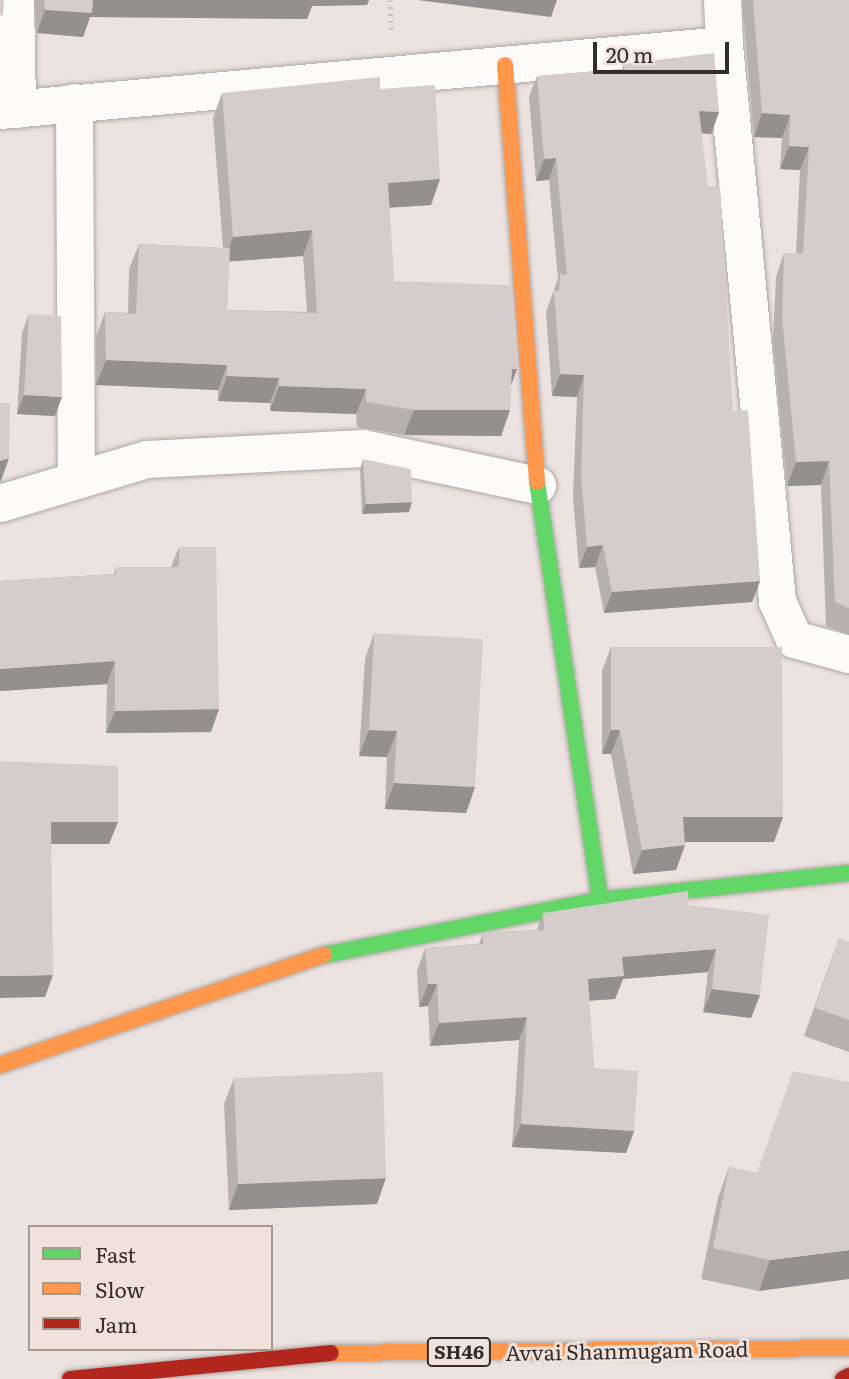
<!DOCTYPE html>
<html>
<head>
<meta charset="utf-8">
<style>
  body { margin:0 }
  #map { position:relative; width:849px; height:1379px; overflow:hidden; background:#ece3e0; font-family:Literata,serif }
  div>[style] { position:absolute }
  .path>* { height:4.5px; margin-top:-2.25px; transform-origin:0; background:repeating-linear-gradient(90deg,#c7c5c4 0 2px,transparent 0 7px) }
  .roads { filter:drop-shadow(0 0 2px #ada7a5) drop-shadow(0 0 2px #ada7a5) }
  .street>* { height:37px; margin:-18.5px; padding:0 18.5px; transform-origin:18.5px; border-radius:18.5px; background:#fcfbfa }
  .fast>* { height:16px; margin:-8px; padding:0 8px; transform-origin:8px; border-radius:8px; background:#63d668 }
  .slow>* { height:16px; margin:-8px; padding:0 8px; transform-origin:8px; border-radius:8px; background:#ff974d }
  .jam>* { height:16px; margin:-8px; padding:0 8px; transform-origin:8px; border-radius:8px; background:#b3261e }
  .wall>* { inset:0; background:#b6b0af }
  .shaded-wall>* { inset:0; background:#94908f }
  .building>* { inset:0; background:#d4cdcc }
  span { translate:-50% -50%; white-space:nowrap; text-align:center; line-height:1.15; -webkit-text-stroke:6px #f1e1db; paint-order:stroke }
  .shield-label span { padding:2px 5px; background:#f1e1db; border:2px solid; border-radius:5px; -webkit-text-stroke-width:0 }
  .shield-label { font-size:19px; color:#322c2a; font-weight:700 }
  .street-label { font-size:21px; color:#322c2a }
  .legend { position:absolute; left:28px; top:1225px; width:245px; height:126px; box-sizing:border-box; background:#f1e1db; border:2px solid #a59994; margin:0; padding:9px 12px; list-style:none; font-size:21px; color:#322c2a }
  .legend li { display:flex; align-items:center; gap:14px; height:35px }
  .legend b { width:35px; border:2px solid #a59994 }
  .scale { position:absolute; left:593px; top:42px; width:136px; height:32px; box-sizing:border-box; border:4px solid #322c2a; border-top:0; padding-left:9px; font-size:21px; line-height:24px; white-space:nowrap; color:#322c2a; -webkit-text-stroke:5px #f1e1db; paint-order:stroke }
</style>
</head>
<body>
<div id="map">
  <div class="path">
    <i style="left:390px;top:0;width:34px;rotate:87deg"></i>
  </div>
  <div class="roads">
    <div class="street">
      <i style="left:15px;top:0;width:109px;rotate:88.9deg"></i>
      <i style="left:724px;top:45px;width:559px;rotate:84.55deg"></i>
      <i style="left:777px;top:601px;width:42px;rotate:65.9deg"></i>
      <i style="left:794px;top:639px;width:57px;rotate:15.3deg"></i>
      <i style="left:74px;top:102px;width:377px;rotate:89.7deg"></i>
      <i style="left:0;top:110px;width:727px;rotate:-5.13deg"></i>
      <i style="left:724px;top:45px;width:45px;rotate:-92.5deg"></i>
      <i style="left:0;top:503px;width:153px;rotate:-16.7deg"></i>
      <i style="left:147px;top:459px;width:216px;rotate:-2.9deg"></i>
      <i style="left:363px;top:448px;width:178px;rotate:12deg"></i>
    </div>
    <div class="fast">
      <i style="left:537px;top:482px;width:423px;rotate:81.4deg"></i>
      <i style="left:324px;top:955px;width:281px;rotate:-11.3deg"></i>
      <i style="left:600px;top:900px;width:250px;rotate:-6.2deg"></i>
    </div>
    <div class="slow">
      <i style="left:505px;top:65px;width:418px;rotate:85.6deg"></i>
      <i style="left:0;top:1065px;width:342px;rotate:-18.8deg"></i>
      <i style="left:331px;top:1353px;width:518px;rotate:-0.55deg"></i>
    </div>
    <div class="jam">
      <i style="left:70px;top:1379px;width:262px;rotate:-5.7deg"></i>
      <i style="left:843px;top:1379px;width:7px;rotate:-27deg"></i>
    </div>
  </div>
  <div class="wall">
    <i style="clip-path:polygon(34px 0,369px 0,367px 5px,312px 6px,307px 19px,90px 17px,83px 37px,37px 33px)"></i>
    <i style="clip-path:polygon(742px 0,849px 0,849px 635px,826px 626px,821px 485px,787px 486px,773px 340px,776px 277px,784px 253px,796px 253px,800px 170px,780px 169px,782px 138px,754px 137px)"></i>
    <i style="clip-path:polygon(624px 64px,719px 112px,711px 134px,701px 133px,733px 411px,760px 581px,752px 602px,604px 613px,595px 567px,579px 568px,573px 497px,577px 397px,552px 396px,546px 312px,558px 279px,549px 180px,536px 181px,529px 97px,537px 76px,622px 69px)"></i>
    <i style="clip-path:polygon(evenodd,380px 89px,440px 179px,431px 205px,389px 208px,394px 281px,517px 369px,511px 386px,510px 410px,501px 436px,404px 435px,357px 427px,356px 414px,270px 411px,270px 403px,218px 401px,218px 390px,96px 385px,96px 337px,105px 312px,128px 313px,129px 269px,139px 244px,223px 248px,213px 118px,222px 93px,380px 89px,303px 256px,307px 312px,227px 310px,229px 261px,303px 256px)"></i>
    <i style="clip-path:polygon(29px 314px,55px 416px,17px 414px,22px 333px)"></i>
    <i style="clip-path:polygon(363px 459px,409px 512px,362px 514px,360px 469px)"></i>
    <i style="clip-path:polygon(179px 547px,211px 732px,106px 733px,107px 684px,0 691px,0 581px,114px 574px,116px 567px,171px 567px)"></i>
    <i style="clip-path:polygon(374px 633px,475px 787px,466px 813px,385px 809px,387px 757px,359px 756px,365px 659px)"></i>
    <i style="clip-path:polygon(611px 647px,774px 842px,685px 842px,685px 845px,676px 870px,633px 874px,611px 754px,602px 754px,602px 671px)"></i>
    <i style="clip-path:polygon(689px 905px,760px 995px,751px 1018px,703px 1012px,708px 972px,623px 979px,615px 999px,589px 1001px,594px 1068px,634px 1131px,626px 1153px,512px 1147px,519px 1040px,430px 1046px,428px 1006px,419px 1007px,417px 971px,425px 948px,479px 944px,483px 933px,537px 930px,543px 913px)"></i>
    <i style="clip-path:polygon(839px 938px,849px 942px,849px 1052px,804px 1036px)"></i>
    <i style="clip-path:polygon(234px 1078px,377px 1204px,229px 1210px,224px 1104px)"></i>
    <i style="clip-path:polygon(849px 1082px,759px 1291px,701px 1279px,718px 1198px,729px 1167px,757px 1173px)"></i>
  </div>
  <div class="shaded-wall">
    <i style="clip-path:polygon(91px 0,369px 0,367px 5px,312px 6px,307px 19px,90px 17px,83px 37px,37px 33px,45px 10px)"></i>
    <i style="clip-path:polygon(417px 0,557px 0,551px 17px)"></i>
    <i style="clip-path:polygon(699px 111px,719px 112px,711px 134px,691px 132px)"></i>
    <i style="clip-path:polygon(762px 113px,790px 115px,782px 138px,754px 137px)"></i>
    <i style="clip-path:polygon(789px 146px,809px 147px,800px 170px,780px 169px)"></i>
    <i style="clip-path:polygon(556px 158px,549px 180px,536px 181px,544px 159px)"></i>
    <i style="clip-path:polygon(440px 179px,431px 205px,379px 208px,388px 183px)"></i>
    <i style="clip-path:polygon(312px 230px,303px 256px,224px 262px,233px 237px)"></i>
    <i style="clip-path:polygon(106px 360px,227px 365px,218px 390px,96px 385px)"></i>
    <i style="clip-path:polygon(512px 369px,517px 369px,508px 394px)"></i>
    <i style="clip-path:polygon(560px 374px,584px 375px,577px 397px,552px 396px)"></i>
    <i style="clip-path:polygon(227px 376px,279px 378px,270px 403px,218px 401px)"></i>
    <i style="clip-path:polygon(279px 386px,366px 389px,356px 414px,270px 411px)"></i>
    <i style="clip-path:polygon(24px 395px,62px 397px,55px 416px,17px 414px)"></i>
    <i style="clip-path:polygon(414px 410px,510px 410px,501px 436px,404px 435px)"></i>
    <i style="clip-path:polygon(9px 458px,1px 481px,0 481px,0 461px)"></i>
    <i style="clip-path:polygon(829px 461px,821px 485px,787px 486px,796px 462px)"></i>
    <i style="clip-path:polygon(412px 502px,409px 512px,362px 514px,366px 504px)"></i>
    <i style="clip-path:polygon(603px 545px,595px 567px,579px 568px,587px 547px)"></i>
    <i style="clip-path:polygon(760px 581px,752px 602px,604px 613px,612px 592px)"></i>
    <i style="clip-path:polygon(115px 661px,107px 684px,0 691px,0 669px)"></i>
    <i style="clip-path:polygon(219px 709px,211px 732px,106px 733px,115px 711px)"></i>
    <i style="clip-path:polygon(369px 730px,397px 731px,387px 757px,359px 756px)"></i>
    <i style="clip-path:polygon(611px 730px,620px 730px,611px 754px,602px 754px)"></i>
    <i style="clip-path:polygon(394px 783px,475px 787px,466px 813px,385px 809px)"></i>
    <i style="clip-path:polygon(683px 817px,783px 817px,774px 842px,674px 842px)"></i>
    <i style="clip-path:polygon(51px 822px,118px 822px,109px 844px,43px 844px)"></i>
    <i style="clip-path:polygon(685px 845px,676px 870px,633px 874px,642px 850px)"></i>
    <i style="clip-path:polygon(716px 949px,708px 972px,623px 979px,615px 999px,579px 1001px,588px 979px,622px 957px)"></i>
    <i style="clip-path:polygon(53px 975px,45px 997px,0 998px,0 976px)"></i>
    <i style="clip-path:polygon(428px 984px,437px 984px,428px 1006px,419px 1007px)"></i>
    <i style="clip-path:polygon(712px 989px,760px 995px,751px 1018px,703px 1012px)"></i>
    <i style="clip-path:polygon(527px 1017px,519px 1040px,430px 1046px,439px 1023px)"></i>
    <i style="clip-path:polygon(521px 1124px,634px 1131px,626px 1153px,512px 1147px)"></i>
    <i style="clip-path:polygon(386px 1178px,377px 1204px,229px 1210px,238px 1184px)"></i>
    <i style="clip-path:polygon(849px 1250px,849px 1279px,759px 1291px,770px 1260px)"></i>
  </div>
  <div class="building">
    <i style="clip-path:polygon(0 0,4px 0,3px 16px,0 15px)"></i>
    <i style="clip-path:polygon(44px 0,93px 0,92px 13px,45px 10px)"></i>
    <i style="clip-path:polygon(753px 0,849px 0,849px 608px,835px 602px,829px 461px,796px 462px,782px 317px,784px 253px,803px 253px,809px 147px,789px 146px,790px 115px,762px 113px)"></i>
    <i style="clip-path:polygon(714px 53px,719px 112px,699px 111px,708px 186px,720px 186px,733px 411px,748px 410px,760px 581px,612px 592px,603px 545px,587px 547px,581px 475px,584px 375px,560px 374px,554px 291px,559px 291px,560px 274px,567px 275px,556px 158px,544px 159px,537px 76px,624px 69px,624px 64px)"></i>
    <i style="clip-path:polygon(380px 77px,380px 89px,435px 85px,440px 179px,388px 183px,394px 281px,511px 285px,517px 369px,512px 369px,510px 410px,414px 410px,366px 402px,366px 389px,279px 386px,279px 378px,227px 376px,227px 365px,106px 360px,105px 312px,136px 314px,139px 244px,230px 248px,227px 310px,317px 313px,312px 230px,233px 237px,222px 93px)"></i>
    <i style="clip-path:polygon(29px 314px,61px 316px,62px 397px,24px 395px)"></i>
    <i style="clip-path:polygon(0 403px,10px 403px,9px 458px,0 461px)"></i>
    <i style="clip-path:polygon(363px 459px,411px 469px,412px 502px,366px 504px)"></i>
    <i style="clip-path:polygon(179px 547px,216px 547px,219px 709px,115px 711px,115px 661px,0 669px,0 581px,116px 574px,116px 567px,179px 567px)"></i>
    <i style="clip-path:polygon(374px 633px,483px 639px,475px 787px,394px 783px,397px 731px,369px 730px)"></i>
    <i style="clip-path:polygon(611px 647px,782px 647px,783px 817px,683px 817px,685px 845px,642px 850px,620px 730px,611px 730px)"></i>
    <i style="clip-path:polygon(0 761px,118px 766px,118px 822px,51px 822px,53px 975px,0 976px)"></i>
    <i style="clip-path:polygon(688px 891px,689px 905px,769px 915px,760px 995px,712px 989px,716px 949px,622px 957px,624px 976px,588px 979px,594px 1068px,638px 1071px,634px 1131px,521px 1124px,527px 1017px,439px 1023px,437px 984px,428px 984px,425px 948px,483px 944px,483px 933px,544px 930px,543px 913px)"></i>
    <i style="clip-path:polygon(839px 938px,849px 942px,849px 1020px,815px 1008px)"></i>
    <i style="clip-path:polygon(793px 1071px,849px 1082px,849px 1250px,770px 1260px,713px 1248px,729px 1167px,757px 1173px)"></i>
    <i style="clip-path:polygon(383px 1072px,386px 1178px,238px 1184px,234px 1078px)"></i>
  </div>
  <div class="shield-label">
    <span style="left:459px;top:1352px">SH46</span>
  </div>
  <div class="street-label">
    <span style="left:627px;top:1350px;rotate:-1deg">Avvai Shanmugam Road</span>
  </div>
  <ul class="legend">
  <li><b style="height:9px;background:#63d668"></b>Fast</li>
  <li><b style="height:9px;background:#ff974d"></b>Slow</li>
  <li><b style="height:9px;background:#b3261e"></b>Jam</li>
  </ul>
  <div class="scale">20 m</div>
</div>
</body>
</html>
